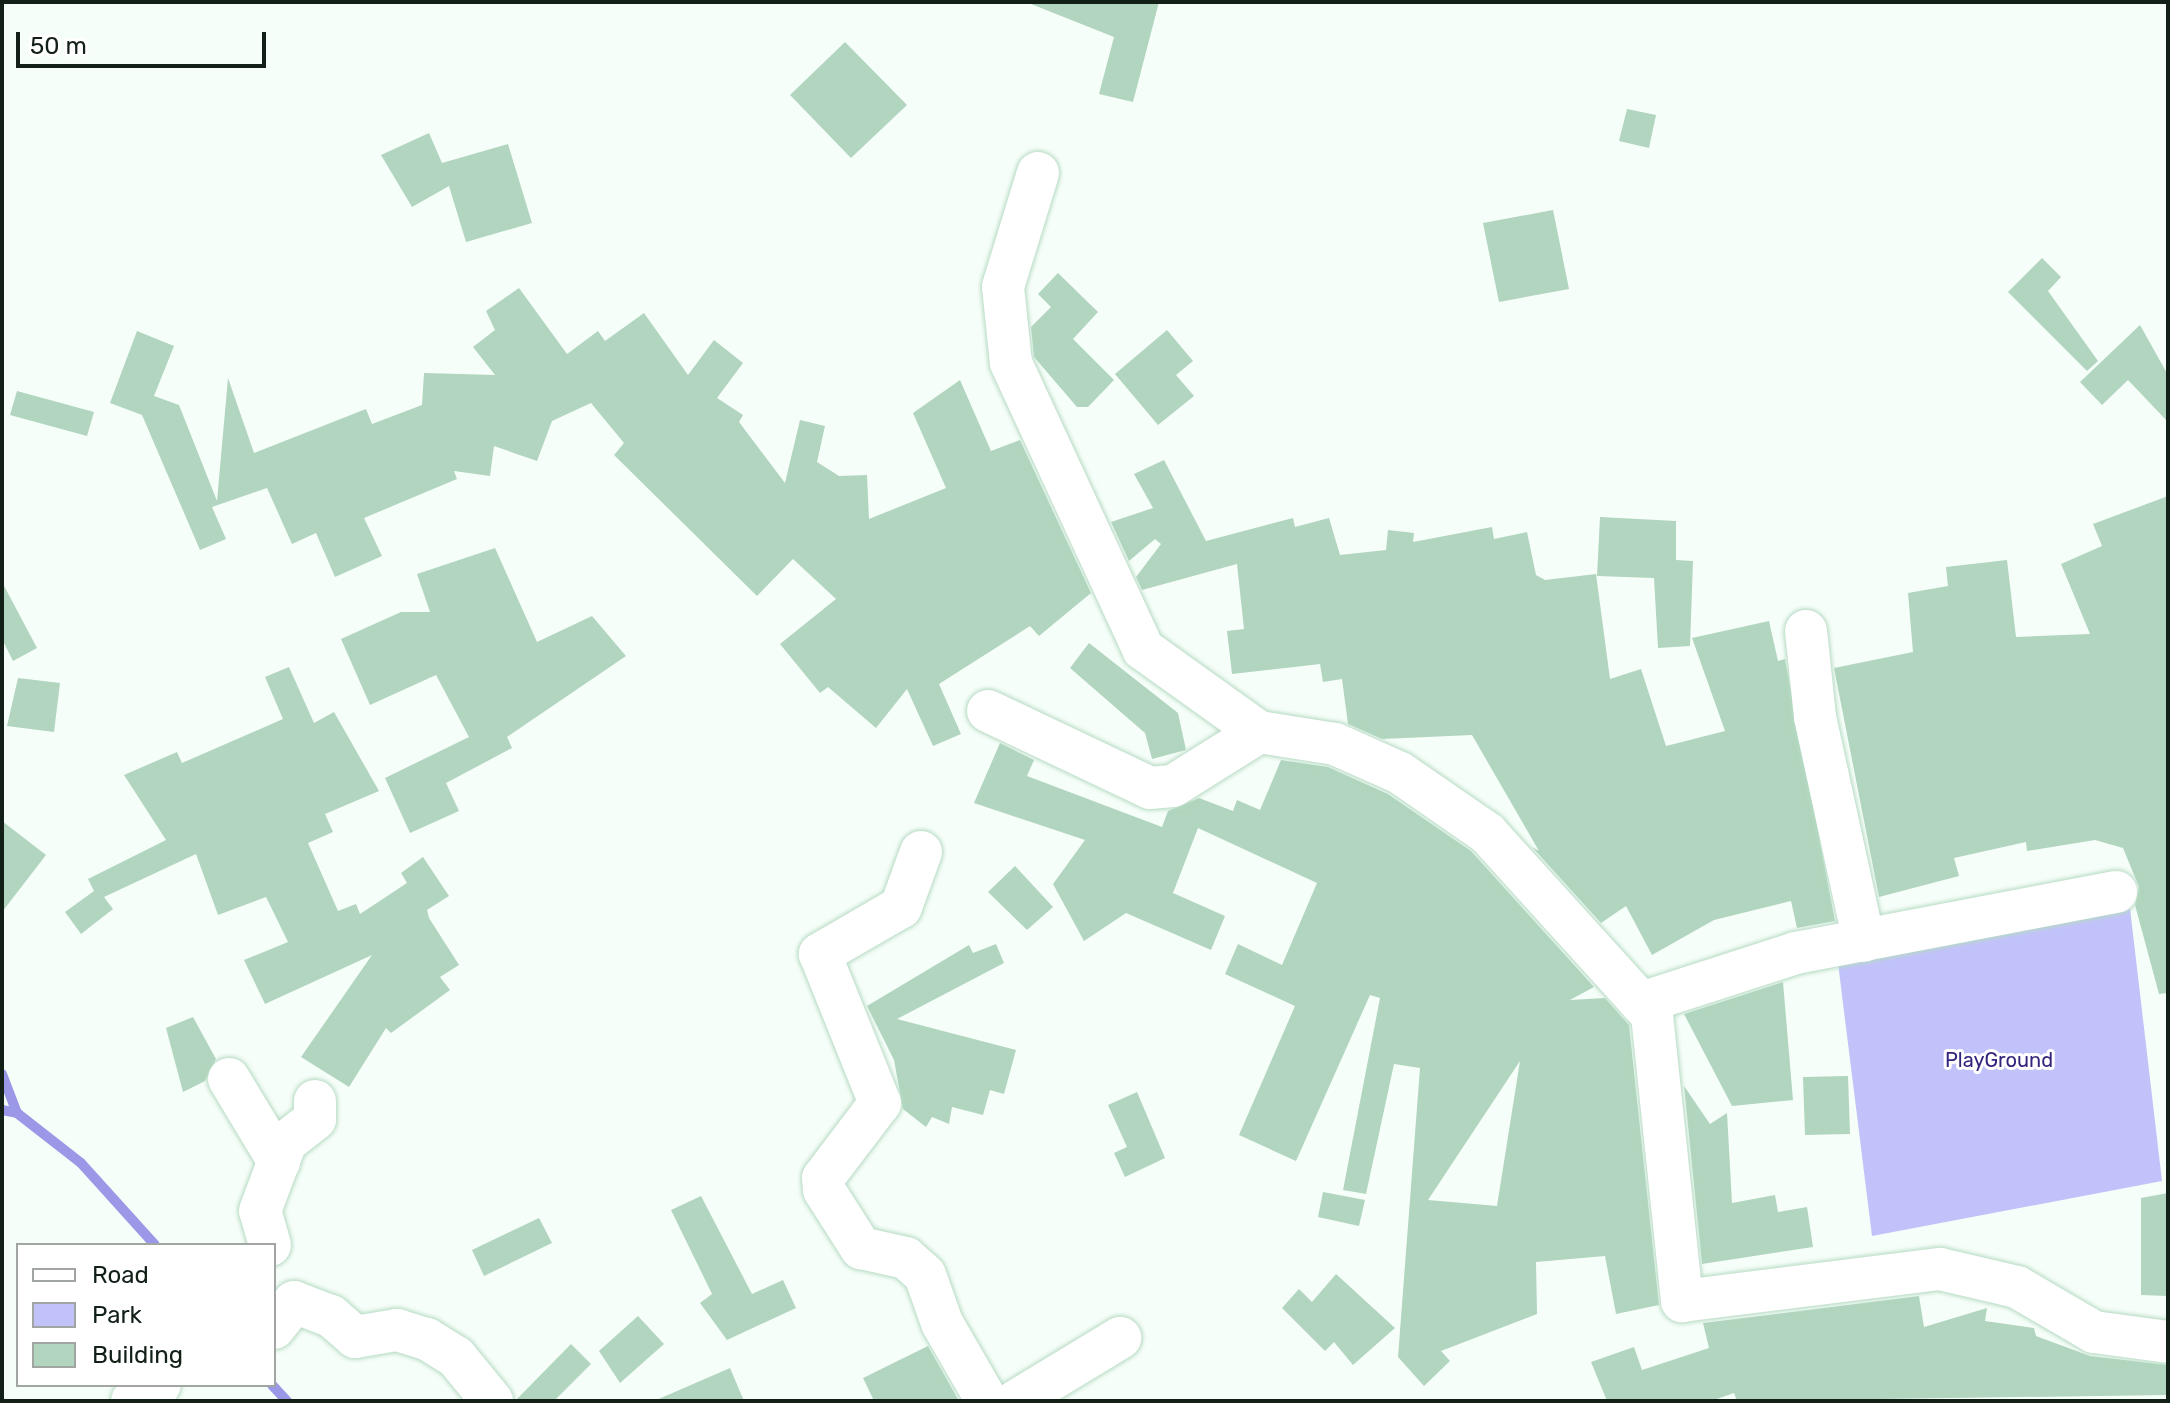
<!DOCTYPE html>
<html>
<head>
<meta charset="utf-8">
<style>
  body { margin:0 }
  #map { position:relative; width:2170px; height:1403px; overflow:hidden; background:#f6fef9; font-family:Rubik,sans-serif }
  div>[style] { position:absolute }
  .green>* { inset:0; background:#c2c2fb }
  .stream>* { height:10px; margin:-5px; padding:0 5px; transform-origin:5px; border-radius:5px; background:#9a98e7 }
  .building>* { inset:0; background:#b1d5be }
  .roads { filter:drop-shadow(0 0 2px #b6dac3) drop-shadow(0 0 2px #b6dac3) }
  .minor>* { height:42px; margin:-21px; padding:0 21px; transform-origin:21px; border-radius:21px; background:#fff }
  span { translate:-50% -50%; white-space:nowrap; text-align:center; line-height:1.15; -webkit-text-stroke:6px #fff; paint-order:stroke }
  .park-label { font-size:20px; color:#35247e }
  .frame { position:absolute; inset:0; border:4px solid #132018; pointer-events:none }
  .legend { position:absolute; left:16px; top:1243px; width:260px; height:144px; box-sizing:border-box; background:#fff; border:2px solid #a1a6a3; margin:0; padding:10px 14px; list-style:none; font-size:24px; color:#132018 }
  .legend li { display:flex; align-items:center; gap:16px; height:40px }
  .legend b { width:40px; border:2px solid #a1a6a3 }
  .scale { position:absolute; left:16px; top:32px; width:250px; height:36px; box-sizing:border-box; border:4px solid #132018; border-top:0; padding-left:10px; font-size:24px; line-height:28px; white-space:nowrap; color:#132018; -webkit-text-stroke:6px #fff; paint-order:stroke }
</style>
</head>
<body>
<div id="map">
  <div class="green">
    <i style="clip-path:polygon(2127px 883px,2162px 1181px,1872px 1236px,1835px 939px)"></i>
  </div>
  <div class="stream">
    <i style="left:2px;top:1074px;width:42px;rotate:69deg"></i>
    <i style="left:2px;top:1110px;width:15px;rotate:11deg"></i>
    <i style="left:17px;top:1113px;width:81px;rotate:38deg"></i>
    <i style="left:81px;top:1163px;width:110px;rotate:47.9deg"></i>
    <i style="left:272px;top:1385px;width:22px;rotate:47deg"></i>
  </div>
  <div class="building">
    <i style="clip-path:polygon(1026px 2px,1159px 2px,1133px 102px,1099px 94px,1114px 37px)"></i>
    <i style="clip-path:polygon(845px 42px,907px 105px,851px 158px,790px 95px)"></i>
    <i style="clip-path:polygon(1627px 109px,1656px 115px,1649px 148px,1619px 141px)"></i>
    <i style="clip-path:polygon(429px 133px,442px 163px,508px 144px,532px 223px,466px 242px,449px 186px,412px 207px,381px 155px)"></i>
    <i style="clip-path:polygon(1553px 210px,1569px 289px,1499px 302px,1483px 223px)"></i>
    <i style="clip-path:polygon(2042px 258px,2061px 277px,2048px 291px,2098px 361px,2087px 371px,2008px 292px)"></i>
    <i style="clip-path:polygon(1058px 273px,1098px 312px,1073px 339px,1114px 380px,1088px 407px,1077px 407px,1034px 357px,1031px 327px,1051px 307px,1038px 294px)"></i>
    <i style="clip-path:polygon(519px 288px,567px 354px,598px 331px,605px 341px,644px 313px,688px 375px,714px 340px,743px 363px,717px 398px,743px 415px,739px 422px,785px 483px,800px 420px,825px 426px,817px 462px,839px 476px,867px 475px,869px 519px,946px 488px,913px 413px,960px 380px,991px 451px,1020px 440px,1091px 593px,1039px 636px,1030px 626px,939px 684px,961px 734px,933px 746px,907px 689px,876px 728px,828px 687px,820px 693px,780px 644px,836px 599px,793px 559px,757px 596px,614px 455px,624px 443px,591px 403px,552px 421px,537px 461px,494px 446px,490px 476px,454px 471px,457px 479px,364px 518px,382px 556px,335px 577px,316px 533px,292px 544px,267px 488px,212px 507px,226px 539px,200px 550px,142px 415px,110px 403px,137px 331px,174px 346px,154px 396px,179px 405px,217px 501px,228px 378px,254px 453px,366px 409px,372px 424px,422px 405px,424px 373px,495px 375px,473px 347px,495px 330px,486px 311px)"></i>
    <i style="clip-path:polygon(2140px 325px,2168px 375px,2168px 422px,2128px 380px,2102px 405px,2080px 382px)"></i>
    <i style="clip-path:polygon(1167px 330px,1193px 361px,1176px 375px,1194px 396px,1158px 425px,1115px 374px)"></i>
    <i style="clip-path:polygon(17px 391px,94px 412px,87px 436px,10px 415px)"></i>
    <i style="clip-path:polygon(1164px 460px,1206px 541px,1293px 518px,1295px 527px,1329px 518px,1340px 555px,1386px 550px,1388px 530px,1414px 533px,1413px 542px,1492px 527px,1494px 539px,1527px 532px,1536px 575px,1545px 580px,1596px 574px,1610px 679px,1641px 669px,1666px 746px,1725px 731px,1692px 638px,1769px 621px,1778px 661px,1785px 659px,1835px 921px,1797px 928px,1791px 901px,1714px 920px,1652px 955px,1626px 906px,1601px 923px,1532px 847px,1539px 851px,1472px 735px,1382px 739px,1348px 724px,1342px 679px,1323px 682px,1320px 664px,1232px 674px,1227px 631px,1244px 629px,1237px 564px,1142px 590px,1136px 577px,1161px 544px,1155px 539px,1129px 561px,1111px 522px,1153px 508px,1134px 474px)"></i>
    <i style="clip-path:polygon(2168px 496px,2168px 993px,2159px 994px,2135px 905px,2139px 887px,2123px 848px,2095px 840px,2027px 851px,2026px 842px,1954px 858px,1959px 876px,1879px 897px,1834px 668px,1913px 652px,1908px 593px,1948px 586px,1946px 567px,2007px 560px,2016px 637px,2090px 634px,2061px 564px,2102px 546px,2093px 524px)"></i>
    <i style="clip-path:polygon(1600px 517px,1676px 521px,1676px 560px,1693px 561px,1690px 646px,1658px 648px,1654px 578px,1597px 576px)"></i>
    <i style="clip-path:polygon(495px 548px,537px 642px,592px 616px,626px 656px,507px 737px,512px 748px,446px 783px,459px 811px,410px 833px,385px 778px,469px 737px,436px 675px,370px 705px,341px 639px,401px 612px,430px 612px,417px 574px)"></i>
    <i style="clip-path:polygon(2px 582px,37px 648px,13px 661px,2px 639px)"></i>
    <i style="clip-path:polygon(1089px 643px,1178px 713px,1186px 750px,1152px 759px,1145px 733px,1070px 668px)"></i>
    <i style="clip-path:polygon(289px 667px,314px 723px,334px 712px,379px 791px,325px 814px,333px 832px,308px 843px,338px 911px,356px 904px,360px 914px,407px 883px,401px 873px,423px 857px,449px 896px,427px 910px,429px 918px,459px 965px,440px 977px,450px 990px,391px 1033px,386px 1028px,349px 1087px,301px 1057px,372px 955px,265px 1004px,244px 960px,288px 942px,266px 897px,218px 915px,196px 854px,104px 897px,113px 909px,81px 934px,65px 912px,94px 891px,88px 879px,166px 840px,124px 775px,177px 752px,182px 763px,283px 719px,265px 677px)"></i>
    <i style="clip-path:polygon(18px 678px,60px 683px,54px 732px,7px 726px)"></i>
    <i style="clip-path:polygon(evenodd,1000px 743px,1034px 760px,1027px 776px,1162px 827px,1168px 811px,1199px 798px,1233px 811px,1237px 800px,1260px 810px,1281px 760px,1328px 767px,1388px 794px,1471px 851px,1594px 987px,1570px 1000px,1605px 998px,1629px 1025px,1659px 1305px,1616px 1314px,1605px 1256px,1536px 1262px,1537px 1314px,1441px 1351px,1450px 1361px,1424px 1386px,1398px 1357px,1420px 1068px,1394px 1064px,1366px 1194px,1343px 1190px,1380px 998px,1370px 995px,1296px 1161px,1239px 1135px,1295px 1006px,1225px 974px,1238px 944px,1282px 965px,1317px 883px,1198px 828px,1173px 893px,1225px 916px,1211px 950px,1126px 913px,1084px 941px,1053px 884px,1085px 840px,974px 803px,1000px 743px,1520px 1061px,1497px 1206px,1428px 1200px,1520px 1061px)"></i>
    <i style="clip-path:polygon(2px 821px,46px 855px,2px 912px)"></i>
    <i style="clip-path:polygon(1015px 866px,1053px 907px,1027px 930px,988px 892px)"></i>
    <i style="clip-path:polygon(996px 944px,1004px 963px,897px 1019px,1016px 1050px,1004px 1094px,990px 1090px,983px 1115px,952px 1107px,949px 1124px,932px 1117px,926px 1127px,903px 1109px,894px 1060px,867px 1006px,969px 945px,973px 953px)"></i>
    <i style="clip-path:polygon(1783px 982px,1793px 1100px,1732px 1106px,1684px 1014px)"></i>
    <i style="clip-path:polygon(193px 1017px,216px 1059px,205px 1081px,183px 1092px,166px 1028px)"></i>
    <i style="clip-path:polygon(1848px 1076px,1850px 1134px,1805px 1135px,1803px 1077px)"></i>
    <i style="clip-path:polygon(1684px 1086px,1710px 1124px,1727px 1113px,1732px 1203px,1775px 1195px,1778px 1212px,1807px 1207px,1813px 1247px,1702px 1264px)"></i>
    <i style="clip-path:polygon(1137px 1092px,1165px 1158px,1125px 1177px,1114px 1153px,1127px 1147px,1108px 1105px)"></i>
    <i style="clip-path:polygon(1323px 1192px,1365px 1200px,1359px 1226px,1318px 1217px)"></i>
    <i style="clip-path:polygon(2168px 1193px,2168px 1296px,2141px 1295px,2141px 1198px)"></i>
    <i style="clip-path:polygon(701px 1196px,752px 1294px,783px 1280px,796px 1308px,727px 1340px,700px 1303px,712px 1294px,671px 1210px)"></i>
    <i style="clip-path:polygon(539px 1218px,552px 1243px,484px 1276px,472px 1250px)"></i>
    <i style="clip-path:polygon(1336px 1274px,1395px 1328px,1353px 1365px,1334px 1342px,1325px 1351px,1282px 1308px,1299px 1289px,1312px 1302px)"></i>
    <i style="clip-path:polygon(1919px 1296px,1924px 1327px,1987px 1308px,1985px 1321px,2034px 1328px,2036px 1336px,2090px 1356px,2168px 1365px,2168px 1395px,1737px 1401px,1734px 1393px,1711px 1401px,1607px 1401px,1591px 1362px,1634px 1347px,1642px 1370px,1709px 1348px,1703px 1323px)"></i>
    <i style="clip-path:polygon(638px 1316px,664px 1344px,620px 1383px,599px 1351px)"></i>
    <i style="clip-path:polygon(571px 1344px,591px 1364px,554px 1401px,515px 1401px)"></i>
    <i style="clip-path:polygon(928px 1346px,959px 1401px,874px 1401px,863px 1378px)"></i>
    <i style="clip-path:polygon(730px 1368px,744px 1401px,654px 1401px)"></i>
  </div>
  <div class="roads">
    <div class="minor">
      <i style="left:1038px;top:173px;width:119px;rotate:107.1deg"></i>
      <i style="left:1003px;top:287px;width:76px;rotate:84deg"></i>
      <i style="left:1011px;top:363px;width:315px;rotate:65.2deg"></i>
      <i style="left:1143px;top:649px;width:143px;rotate:35.6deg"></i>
      <i style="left:1806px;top:631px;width:86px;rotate:84deg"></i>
      <i style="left:1815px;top:717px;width:229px;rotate:77.7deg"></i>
      <i style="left:988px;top:711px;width:179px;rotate:25.4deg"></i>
      <i style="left:1150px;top:788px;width:23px;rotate:-5deg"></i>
      <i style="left:1173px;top:786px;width:102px;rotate:-32.1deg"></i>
      <i style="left:1259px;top:732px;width:77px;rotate:9deg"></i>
      <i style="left:1335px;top:744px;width:71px;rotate:24deg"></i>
      <i style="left:1400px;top:773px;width:106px;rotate:34.6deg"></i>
      <i style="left:1487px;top:833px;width:246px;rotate:47.8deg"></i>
      <i style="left:1652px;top:1015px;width:288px;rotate:84deg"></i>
      <i style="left:1682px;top:1301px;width:260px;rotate:-7.1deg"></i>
      <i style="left:1940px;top:1269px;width:79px;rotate:13.2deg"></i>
      <i style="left:2017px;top:1287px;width:89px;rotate:30.3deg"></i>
      <i style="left:2094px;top:1332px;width:75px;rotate:7.7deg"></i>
      <i style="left:921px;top:852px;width:59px;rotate:110deg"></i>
      <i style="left:901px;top:907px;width:94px;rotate:149.9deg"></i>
      <i style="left:820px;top:954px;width:161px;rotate:68.1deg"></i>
      <i style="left:880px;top:1103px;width:94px;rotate:127.2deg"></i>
      <i style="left:823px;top:1178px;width:12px;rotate:85deg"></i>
      <i style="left:824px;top:1190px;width:69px;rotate:57.5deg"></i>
      <i style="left:861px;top:1248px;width:46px;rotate:12.5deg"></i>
      <i style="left:906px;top:1258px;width:25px;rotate:42deg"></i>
      <i style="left:925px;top:1275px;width:51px;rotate:70.5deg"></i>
      <i style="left:942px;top:1323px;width:90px;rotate:60deg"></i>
      <i style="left:1641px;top:1003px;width:163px;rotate:-17.9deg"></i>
      <i style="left:1796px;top:953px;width:326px;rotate:-10.8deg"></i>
      <i style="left:229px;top:1079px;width:97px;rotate:58.9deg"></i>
      <i style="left:270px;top:1245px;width:35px;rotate:-106deg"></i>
      <i style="left:260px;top:1211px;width:74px;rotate:-69.4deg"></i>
      <i style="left:286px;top:1142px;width:37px;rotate:-38deg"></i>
      <i style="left:315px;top:1119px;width:18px;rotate:-90deg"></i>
      <i style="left:274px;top:1328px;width:33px;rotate:-52deg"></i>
      <i style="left:294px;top:1302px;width:40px;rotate:21deg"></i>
      <i style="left:331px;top:1316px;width:32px;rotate:41deg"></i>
      <i style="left:355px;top:1337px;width:43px;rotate:-9.5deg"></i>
      <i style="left:397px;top:1330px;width:31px;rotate:17deg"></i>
      <i style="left:427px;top:1339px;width:34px;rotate:32deg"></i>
      <i style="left:456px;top:1357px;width:57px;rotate:50.7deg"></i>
      <i style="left:132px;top:1401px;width:32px;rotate:-30deg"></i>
      <i style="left:1016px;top:1401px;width:122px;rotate:-31.2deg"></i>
    </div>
  </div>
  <div class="park-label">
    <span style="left:1999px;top:1060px">PlayGround</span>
  </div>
  <div class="frame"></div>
  <ul class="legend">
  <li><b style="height:10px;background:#fff"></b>Road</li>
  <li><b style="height:22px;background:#c2c2fb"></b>Park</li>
  <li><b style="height:22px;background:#b1d5be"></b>Building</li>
  </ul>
  <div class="scale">50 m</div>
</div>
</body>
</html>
